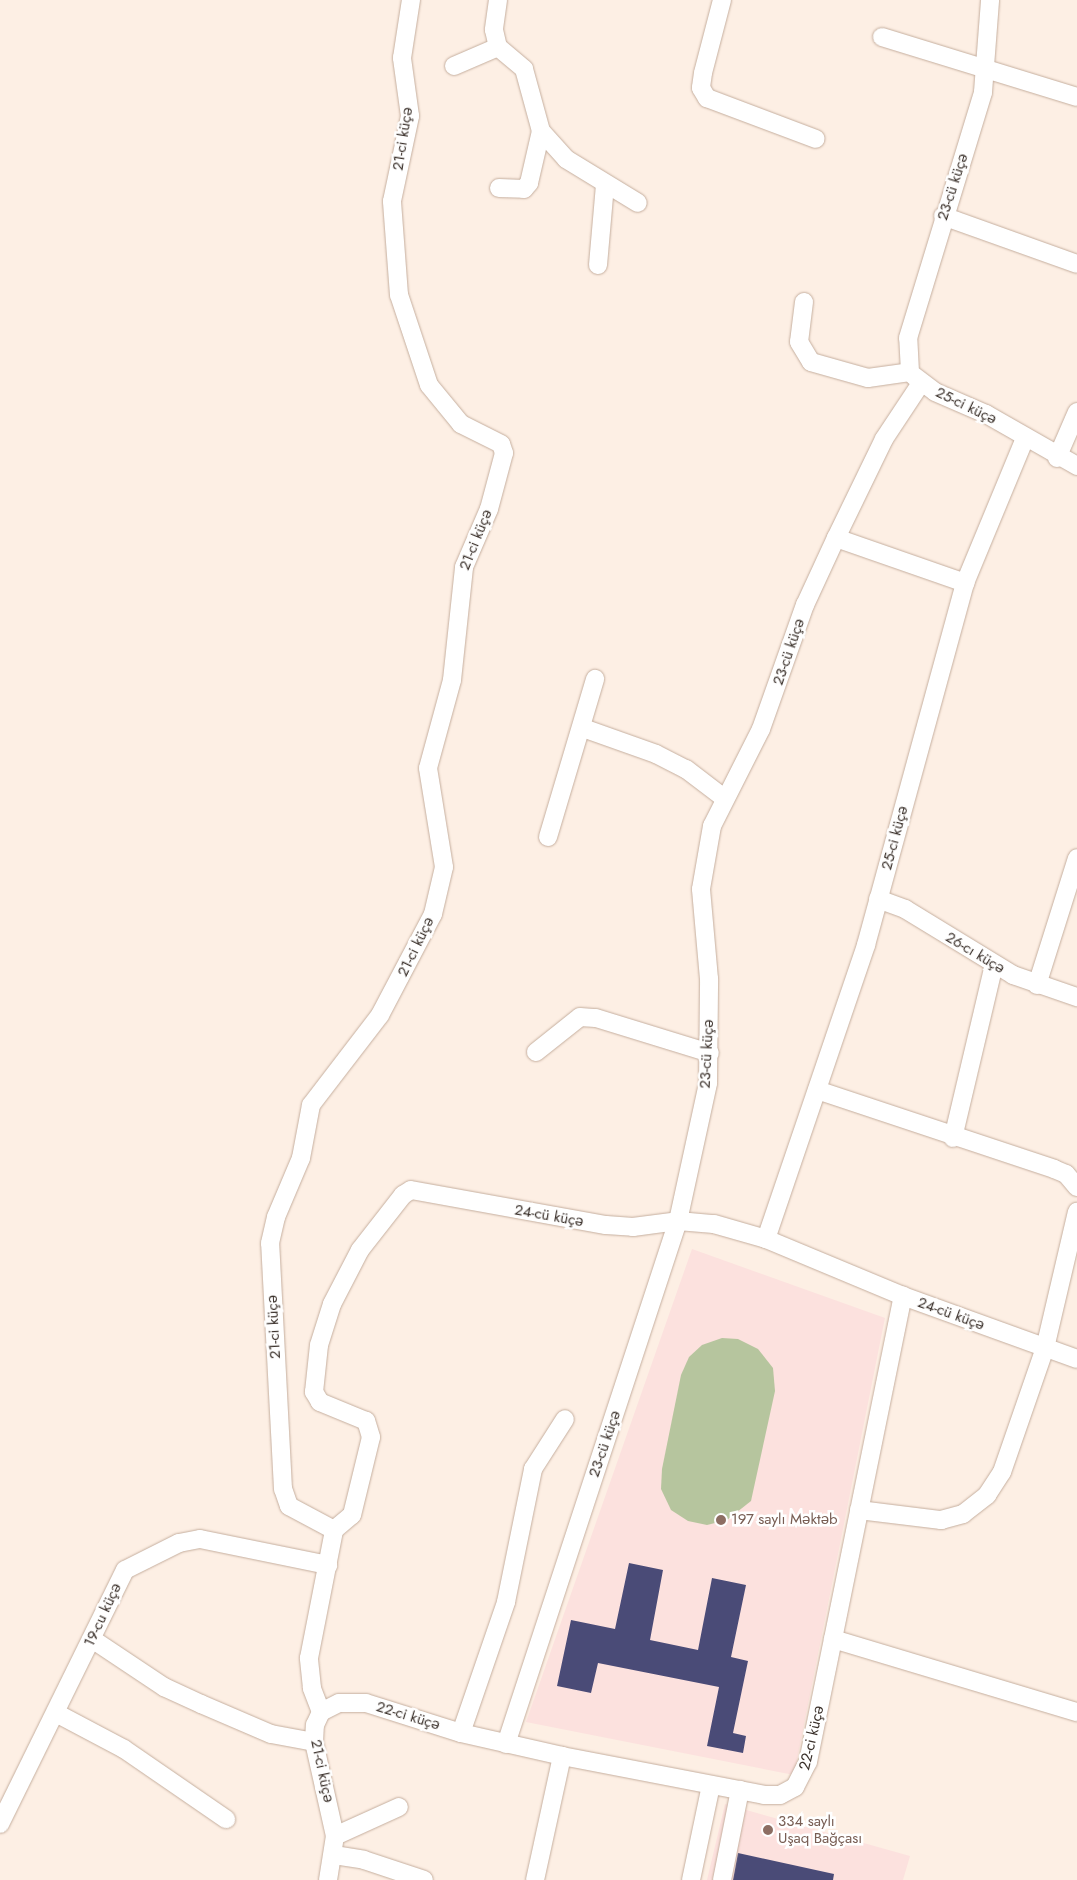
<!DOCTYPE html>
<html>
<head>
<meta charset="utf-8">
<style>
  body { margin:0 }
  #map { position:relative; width:1077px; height:1880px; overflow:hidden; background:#fdefe4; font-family:Jost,sans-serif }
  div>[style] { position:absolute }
  .education>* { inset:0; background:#fce1de }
  .green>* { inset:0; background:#b6c59e }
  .building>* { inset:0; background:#4a4b77 }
  .roads { filter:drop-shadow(0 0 1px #c5ae9e) drop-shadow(0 0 1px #c5ae9e) }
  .minor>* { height:18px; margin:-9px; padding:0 9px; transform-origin:9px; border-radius:9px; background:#fff }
  .dots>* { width:14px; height:14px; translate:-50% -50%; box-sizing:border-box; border:2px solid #fff; border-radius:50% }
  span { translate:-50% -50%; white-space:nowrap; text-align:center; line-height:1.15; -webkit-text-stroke:5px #fff; paint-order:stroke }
  .street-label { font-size:15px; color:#3a302a }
  .education-label { font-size:15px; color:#785e54 }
  .left { translate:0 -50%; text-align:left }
</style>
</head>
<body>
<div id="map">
  <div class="education">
    <i style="clip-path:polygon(692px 1249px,885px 1318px,794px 1775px,526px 1722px)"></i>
    <i style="clip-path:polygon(725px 1804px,910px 1856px,903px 1880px,707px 1880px)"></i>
  </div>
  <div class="green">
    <i style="clip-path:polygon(722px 1338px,738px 1339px,758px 1349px,773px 1368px,775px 1391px,751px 1501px,727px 1520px,707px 1525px,688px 1521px,671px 1510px,661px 1489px,662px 1469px,681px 1375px,689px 1357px,702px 1345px)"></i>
  </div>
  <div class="building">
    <i style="clip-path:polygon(629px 1563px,663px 1570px,650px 1640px,698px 1650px,712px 1578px,746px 1585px,731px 1657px,748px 1661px,733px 1733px,746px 1736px,743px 1753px,707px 1746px,719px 1687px,598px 1663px,591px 1693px,557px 1686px,571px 1620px,615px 1629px)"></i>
    <i style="clip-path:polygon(738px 1853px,834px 1874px,833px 1880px,733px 1880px)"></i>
  </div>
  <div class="roads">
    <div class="minor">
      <i style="left:498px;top:0;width:30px;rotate:98deg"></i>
      <i style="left:494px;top:30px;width:17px;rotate:77deg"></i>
      <i style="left:498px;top:47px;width:34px;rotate:40deg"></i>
      <i style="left:524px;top:69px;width:64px;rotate:74.7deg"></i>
      <i style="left:541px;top:131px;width:38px;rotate:48deg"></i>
      <i style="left:566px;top:159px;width:84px;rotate:31.4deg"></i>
      <i style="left:722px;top:0;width:75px;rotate:104.6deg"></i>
      <i style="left:703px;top:73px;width:15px;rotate:98deg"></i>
      <i style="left:701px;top:88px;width:12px;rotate:59deg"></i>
      <i style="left:707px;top:98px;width:116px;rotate:20.6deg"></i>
      <i style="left:882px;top:37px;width:204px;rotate:17.1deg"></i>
      <i style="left:454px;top:66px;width:48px;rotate:-23.4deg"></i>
      <i style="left:499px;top:188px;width:25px;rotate:2deg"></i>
      <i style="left:524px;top:189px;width:8px;rotate:-50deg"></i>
      <i style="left:529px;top:183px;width:53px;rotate:-77deg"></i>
      <i style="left:943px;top:216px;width:142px;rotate:19.7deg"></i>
      <i style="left:598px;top:265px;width:80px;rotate:-85deg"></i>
      <i style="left:804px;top:302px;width:40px;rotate:97.1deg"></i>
      <i style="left:799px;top:342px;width:23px;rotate:59deg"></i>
      <i style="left:811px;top:362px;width:59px;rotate:15.7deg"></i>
      <i style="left:868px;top:378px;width:42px;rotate:-8.1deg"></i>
      <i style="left:910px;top:372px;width:34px;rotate:-93deg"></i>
      <i style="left:908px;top:338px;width:257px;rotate:-73deg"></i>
      <i style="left:983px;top:92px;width:92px;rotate:-85.6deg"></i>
      <i style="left:914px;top:376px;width:26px;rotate:37deg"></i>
      <i style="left:935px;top:392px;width:56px;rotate:23.3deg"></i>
      <i style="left:986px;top:414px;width:105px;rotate:29.7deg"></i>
      <i style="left:1057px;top:458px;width:50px;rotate:-66.5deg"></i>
      <i style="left:836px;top:538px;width:137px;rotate:19.2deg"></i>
      <i style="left:583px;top:728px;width:77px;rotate:19.6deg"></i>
      <i style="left:656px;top:754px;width:34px;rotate:27deg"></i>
      <i style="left:686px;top:769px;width:48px;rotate:37.3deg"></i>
      <i style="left:548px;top:837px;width:165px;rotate:-73.4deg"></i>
      <i style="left:878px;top:899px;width:29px;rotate:20deg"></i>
      <i style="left:905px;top:909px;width:127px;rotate:31.4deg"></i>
      <i style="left:1013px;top:975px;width:68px;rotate:19deg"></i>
      <i style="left:1037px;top:985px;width:133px;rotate:-72.5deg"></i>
      <i style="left:536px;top:1052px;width:56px;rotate:-38.5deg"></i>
      <i style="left:580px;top:1017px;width:16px;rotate:4deg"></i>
      <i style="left:596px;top:1018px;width:119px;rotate:17.1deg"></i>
      <i style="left:817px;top:1090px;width:250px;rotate:18.4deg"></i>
      <i style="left:1054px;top:1169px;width:13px;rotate:23deg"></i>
      <i style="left:1066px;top:1174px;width:17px;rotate:50deg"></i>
      <i style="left:953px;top:1138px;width:178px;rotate:-76.7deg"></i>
      <i style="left:766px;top:1239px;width:311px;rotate:-71.2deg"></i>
      <i style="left:866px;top:945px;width:375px;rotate:-74.7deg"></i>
      <i style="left:965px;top:583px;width:157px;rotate:-67.5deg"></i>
      <i style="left:859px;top:1510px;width:83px;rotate:7deg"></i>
      <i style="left:941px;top:1520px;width:23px;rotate:-15deg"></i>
      <i style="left:963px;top:1514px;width:31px;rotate:-38deg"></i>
      <i style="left:987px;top:1495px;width:27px;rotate:-57deg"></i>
      <i style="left:1002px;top:1472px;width:131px;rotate:-70.9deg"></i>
      <i style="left:1045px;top:1348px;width:140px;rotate:-76.8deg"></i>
      <i style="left:334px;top:1530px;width:23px;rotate:-40deg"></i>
      <i style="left:352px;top:1515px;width:80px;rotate:-76.3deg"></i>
      <i style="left:371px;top:1437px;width:17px;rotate:-107deg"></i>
      <i style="left:366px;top:1421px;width:50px;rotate:-157.6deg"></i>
      <i style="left:320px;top:1402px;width:12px;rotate:-121deg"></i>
      <i style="left:314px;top:1392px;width:47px;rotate:-83.9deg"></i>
      <i style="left:319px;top:1345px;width:43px;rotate:-72.4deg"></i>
      <i style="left:332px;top:1304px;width:61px;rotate:-62.6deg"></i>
      <i style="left:360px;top:1250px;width:70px;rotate:-52deg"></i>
      <i style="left:403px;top:1195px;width:9px;rotate:-32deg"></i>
      <i style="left:411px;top:1190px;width:198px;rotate:10.2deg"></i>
      <i style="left:606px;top:1225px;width:27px;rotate:4deg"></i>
      <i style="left:633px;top:1227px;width:45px;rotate:-7.6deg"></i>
      <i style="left:678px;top:1221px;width:36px;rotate:5deg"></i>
      <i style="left:714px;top:1224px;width:54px;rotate:16.1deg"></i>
      <i style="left:766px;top:1239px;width:148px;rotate:22.6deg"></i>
      <i style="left:903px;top:1296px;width:185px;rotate:19.9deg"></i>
      <i style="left:92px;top:1639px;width:87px;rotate:33.7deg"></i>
      <i style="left:164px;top:1687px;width:41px;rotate:24.7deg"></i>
      <i style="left:201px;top:1704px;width:76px;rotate:23.2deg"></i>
      <i style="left:271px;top:1734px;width:44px;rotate:10.5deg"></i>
      <i style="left:833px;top:1639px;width:255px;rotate:16.7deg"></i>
      <i style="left:321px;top:1712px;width:20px;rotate:-27deg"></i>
      <i style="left:339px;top:1703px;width:27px"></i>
      <i style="left:366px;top:1703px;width:100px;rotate:17.5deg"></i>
      <i style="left:461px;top:1733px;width:104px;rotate:12.8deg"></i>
      <i style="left:562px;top:1756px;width:206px;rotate:10.9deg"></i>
      <i style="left:764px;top:1795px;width:16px"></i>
      <i style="left:780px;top:1795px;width:17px;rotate:-28deg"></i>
      <i style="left:795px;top:1787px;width:28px;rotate:-63deg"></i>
      <i style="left:808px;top:1762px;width:476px;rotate:-78.5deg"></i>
      <i style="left:56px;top:1713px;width:77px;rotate:27.9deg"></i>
      <i style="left:124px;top:1749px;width:124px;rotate:34.5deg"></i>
      <i style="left:461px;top:1733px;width:139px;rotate:-71deg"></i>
      <i style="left:506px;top:1602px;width:136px;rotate:-78.5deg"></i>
      <i style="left:533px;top:1469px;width:59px;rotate:-57.4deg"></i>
      <i style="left:506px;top:1744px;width:551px;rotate:-71.8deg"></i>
      <i style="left:678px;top:1221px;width:141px;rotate:-77.7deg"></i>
      <i style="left:708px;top:1083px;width:104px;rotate:-89.4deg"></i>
      <i style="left:709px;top:979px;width:90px;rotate:-95.1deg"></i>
      <i style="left:701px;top:889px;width:64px;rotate:-80.1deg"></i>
      <i style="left:712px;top:826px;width:109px;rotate:-63.2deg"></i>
      <i style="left:761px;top:729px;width:132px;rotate:-70.5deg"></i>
      <i style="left:805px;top:605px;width:74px;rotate:-65.2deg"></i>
      <i style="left:836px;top:538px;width:110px;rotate:-64.1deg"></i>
      <i style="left:884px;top:439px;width:67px;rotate:-56.5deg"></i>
      <i style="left:0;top:1824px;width:283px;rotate:-63.8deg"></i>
      <i style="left:125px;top:1570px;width:60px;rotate:-26.6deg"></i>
      <i style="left:179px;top:1543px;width:21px;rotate:-11deg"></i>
      <i style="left:200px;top:1539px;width:131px;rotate:11.5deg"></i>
      <i style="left:335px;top:1836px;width:70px;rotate:-24.4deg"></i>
      <i style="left:334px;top:1855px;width:30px;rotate:9deg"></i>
      <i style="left:364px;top:1860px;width:63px;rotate:18.4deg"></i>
      <i style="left:328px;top:1880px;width:45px;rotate:-81deg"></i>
      <i style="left:335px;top:1836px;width:96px;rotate:-102.6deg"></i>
      <i style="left:314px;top:1742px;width:17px;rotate:-87deg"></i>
      <i style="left:315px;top:1725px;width:14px;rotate:-65deg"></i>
      <i style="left:321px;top:1712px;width:26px;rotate:-111deg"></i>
      <i style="left:312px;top:1688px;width:30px;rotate:-96deg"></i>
      <i style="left:309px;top:1658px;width:130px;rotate:-78.9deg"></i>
      <i style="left:334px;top:1530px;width:51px;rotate:-151.9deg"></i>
      <i style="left:289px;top:1506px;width:18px;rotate:-109deg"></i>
      <i style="left:283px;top:1489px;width:246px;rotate:-93deg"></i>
      <i style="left:270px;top:1243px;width:27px;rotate:-77deg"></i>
      <i style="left:276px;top:1217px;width:64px;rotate:-67deg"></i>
      <i style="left:301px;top:1158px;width:54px;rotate:-79.3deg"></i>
      <i style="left:311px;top:1105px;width:113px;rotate:-52.5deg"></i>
      <i style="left:380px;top:1015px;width:114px;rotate:-62.3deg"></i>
      <i style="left:433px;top:914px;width:48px;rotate:-76.8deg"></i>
      <i style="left:444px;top:867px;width:100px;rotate:-99.2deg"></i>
      <i style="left:428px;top:768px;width:91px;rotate:-74.7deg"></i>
      <i style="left:452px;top:680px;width:114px;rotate:-83.9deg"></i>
      <i style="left:464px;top:567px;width:63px;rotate:-66.7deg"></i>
      <i style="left:489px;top:509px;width:58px;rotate:-75deg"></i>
      <i style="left:504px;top:453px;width:9px;rotate:-108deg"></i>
      <i style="left:501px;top:444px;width:45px;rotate:-153.4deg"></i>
      <i style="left:461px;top:424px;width:50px;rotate:-129.4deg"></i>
      <i style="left:429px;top:385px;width:95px;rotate:-108.4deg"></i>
      <i style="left:399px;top:295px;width:94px;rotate:-94.3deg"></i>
      <i style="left:392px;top:201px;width:87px;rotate:-78deg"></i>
      <i style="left:410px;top:116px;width:59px;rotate:-97.9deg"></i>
      <i style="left:402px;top:58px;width:59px;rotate:-81.2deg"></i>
      <i style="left:535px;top:1880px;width:127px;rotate:-77.7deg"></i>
      <i style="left:691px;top:1880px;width:97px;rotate:-78.1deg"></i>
      <i style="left:722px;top:1880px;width:92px;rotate:-78.7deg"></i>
    </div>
  </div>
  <div class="dots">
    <i style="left:721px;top:1520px;background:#8d6e63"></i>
    <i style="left:768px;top:1830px;background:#8d6e63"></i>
  </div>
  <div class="street-label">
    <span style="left:403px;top:139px;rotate:-81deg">21-ci küçə</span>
    <span style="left:953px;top:187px;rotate:-72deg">23-cü küçə</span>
    <span style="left:966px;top:406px;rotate:26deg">25-ci küçə</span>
    <span style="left:476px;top:540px;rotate:-68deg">21-ci küçə</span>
    <span style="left:789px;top:652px;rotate:-71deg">23-cü küçə</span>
    <span style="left:895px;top:838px;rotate:-75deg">25-ci küçə</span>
    <span style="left:416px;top:947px;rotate:-64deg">21-ci küçə</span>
    <span style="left:975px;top:953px;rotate:31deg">26-cı küçə</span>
    <span style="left:707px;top:1054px;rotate:-87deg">23-cü küçə</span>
    <span style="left:549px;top:1216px;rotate:10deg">24-cü küçə</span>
    <span style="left:951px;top:1314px;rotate:20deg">24-cü küçə</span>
    <span style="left:274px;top:1327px;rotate:-93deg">21-ci küçə</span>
    <span style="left:605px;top:1444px;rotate:-71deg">23-cü küçə</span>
    <span style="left:103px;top:1615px;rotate:-65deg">19-cu küçə</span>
    <span style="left:408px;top:1716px;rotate:17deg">22-ci küçə</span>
    <span style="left:812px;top:1738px;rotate:-77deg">22-ci küçə</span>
    <span style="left:322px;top:1771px;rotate:78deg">21-ci küçə</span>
  </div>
  <div class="education-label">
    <span class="left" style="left:731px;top:1520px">197 saylı Məktəb</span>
    <span class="left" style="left:778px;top:1830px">334 saylı<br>Uşaq Bağçası</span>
  </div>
</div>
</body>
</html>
